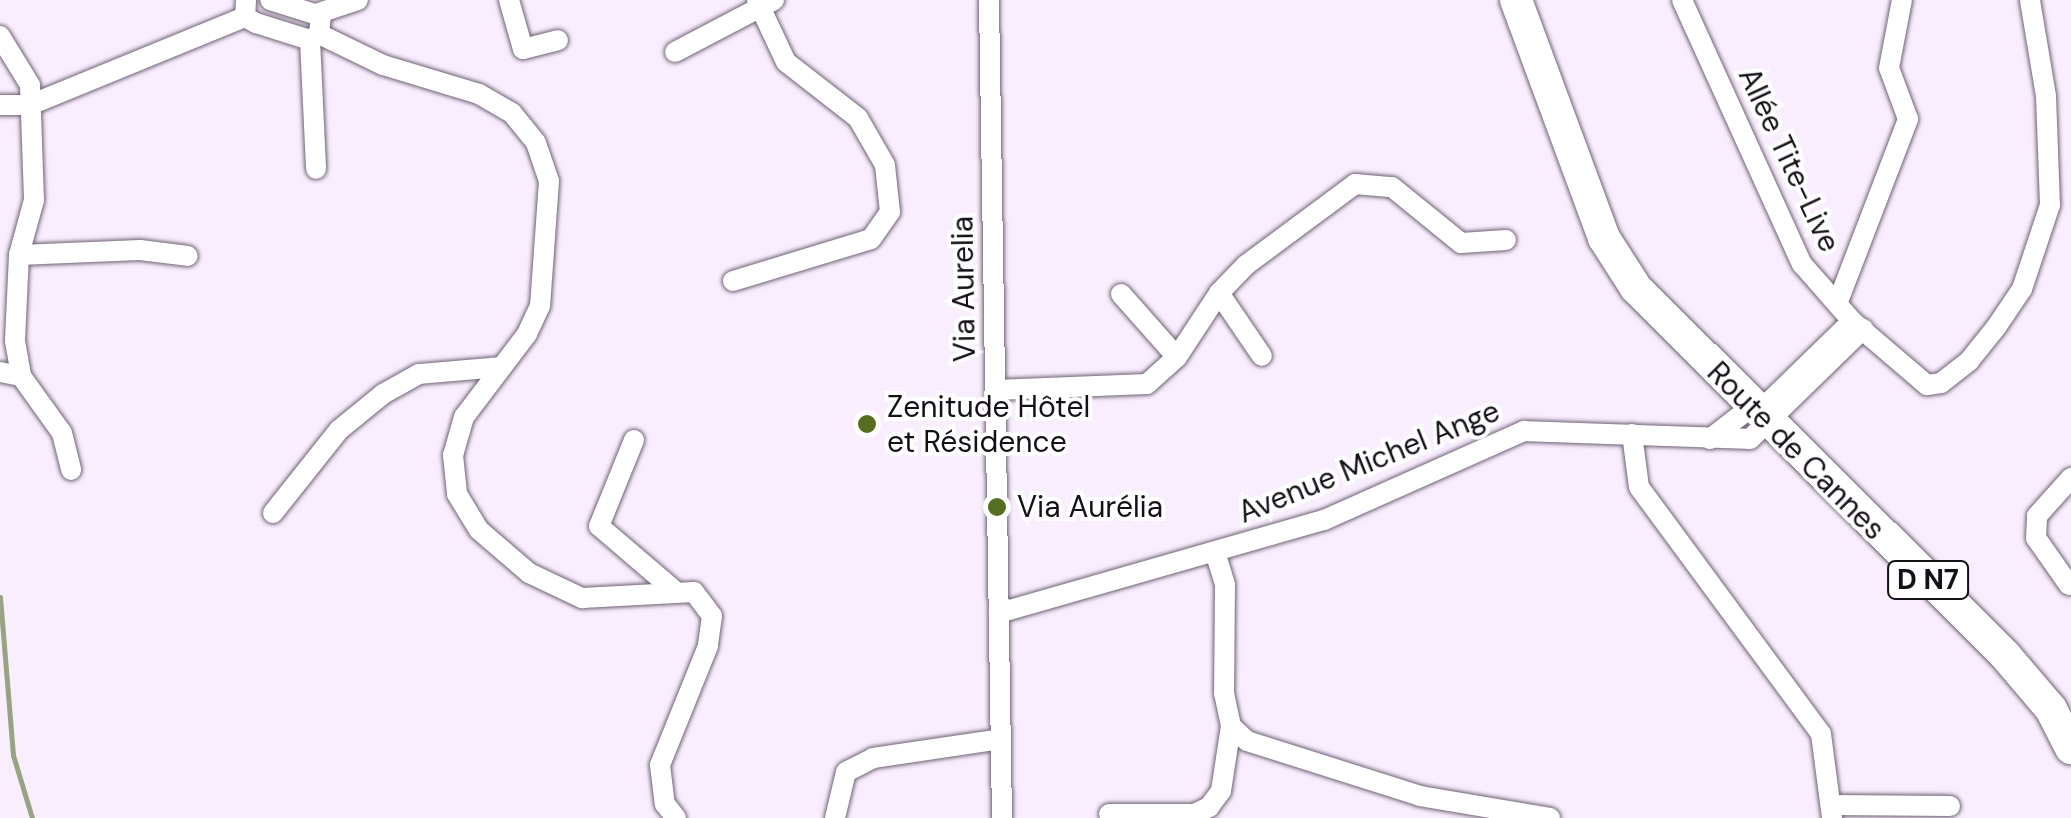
<!DOCTYPE html>
<html>
<head>
<meta charset="utf-8">
<style>
  body { margin:0 }
  #map { position:relative; width:2071px; height:818px; overflow:hidden; background:#f9eefe; font-family:"DM Sans",sans-serif }
  div>[style] { position:absolute }
  .stream>* { height:5px; margin:-2.5px; padding:0 2.5px; transform-origin:2.5px; border-radius:2.5px; background:#97a383 }
  .roads { filter:drop-shadow(0 0 2px #6e6274) drop-shadow(0 0 2px #6e6274) }
  .street>* { height:20px; margin:-10px; padding:0 10px; transform-origin:10px; border-radius:10px; background:#fff }
  .primary>* { height:32px; margin:-16px; padding:0 16px; transform-origin:16px; border-radius:16px; background:#fff }
  .dots>* { width:28px; height:28px; translate:-50% -50%; box-sizing:border-box; border:5px solid #fff; border-radius:50% }
  span { translate:-50% -50%; white-space:nowrap; text-align:center; line-height:1.15; -webkit-text-stroke:8px #fff; paint-order:stroke }
  .shield-label span { padding:2px 8px; background:#fff; border:2px solid; border-radius:8px; -webkit-text-stroke-width:0 }
  .shield-label { font-size:28px; color:#151017; font-weight:700 }
  .street-label { font-size:30px; color:#151017 }
  .poi-label { font-size:30px; color:#151017 }
  .left { translate:0 -50%; text-align:left }
</style>
</head>
<body>
<div id="map">
  <div class="stream">
    <i style="left:0;top:597px;width:159px;rotate:85.3deg"></i>
    <i style="left:13px;top:755px;width:66px;rotate:73.2deg"></i>
  </div>
  <div class="roads">
    <div class="street">
      <i style="left:246px;top:0;width:17px;rotate:93deg"></i>
      <i style="left:245px;top:17px;width:13px;rotate:29deg"></i>
      <i style="left:256px;top:23px;width:57px;rotate:17.5deg"></i>
      <i style="left:310px;top:40px;width:11px;rotate:-34deg"></i>
      <i style="left:319px;top:34px;width:18px;rotate:-84deg"></i>
      <i style="left:321px;top:16px;width:53px;rotate:-162.6deg"></i>
      <i style="left:509px;top:0;width:51px;rotate:74.1deg"></i>
      <i style="left:523px;top:49px;width:36px;rotate:-14deg"></i>
      <i style="left:989px;top:0;width:818px;rotate:89.09deg"></i>
      <i style="left:1682px;top:0;width:290px;rotate:65.6deg"></i>
      <i style="left:1802px;top:264px;width:76px;rotate:48.7deg"></i>
      <i style="left:1852px;top:321px;width:99px;rotate:40.5deg"></i>
      <i style="left:1927px;top:385px;width:14px;rotate:-8deg"></i>
      <i style="left:1941px;top:383px;width:36px;rotate:-38deg"></i>
      <i style="left:1969px;top:361px;width:45px;rotate:-51.3deg"></i>
      <i style="left:1997px;top:326px;width:45px;rotate:-56deg"></i>
      <i style="left:2022px;top:289px;width:89px;rotate:-71.6deg"></i>
      <i style="left:2050px;top:205px;width:109px;rotate:-92.1deg"></i>
      <i style="left:2046px;top:96px;width:97px;rotate:-99.5deg"></i>
      <i style="left:316px;top:14px;width:44px;rotate:-18.4deg"></i>
      <i style="left:319px;top:34px;width:71px;rotate:25.8deg"></i>
      <i style="left:383px;top:65px;width:100px;rotate:16.8deg"></i>
      <i style="left:479px;top:94px;width:38px;rotate:30deg"></i>
      <i style="left:512px;top:113px;width:38px;rotate:51deg"></i>
      <i style="left:536px;top:143px;width:40px;rotate:71.1deg"></i>
      <i style="left:549px;top:181px;width:125px;rotate:94.1deg"></i>
      <i style="left:540px;top:306px;width:31px;rotate:115deg"></i>
      <i style="left:527px;top:334px;width:104px;rotate:127.2deg"></i>
      <i style="left:464px;top:417px;width:40px;rotate:106deg"></i>
      <i style="left:453px;top:455px;width:39px;rotate:84deg"></i>
      <i style="left:457px;top:494px;width:42px;rotate:58.6deg"></i>
      <i style="left:479px;top:530px;width:66px;rotate:40.7deg"></i>
      <i style="left:529px;top:573px;width:59px;rotate:25.3deg"></i>
      <i style="left:582px;top:598px;width:112px;rotate:-3.1deg"></i>
      <i style="left:694px;top:592px;width:30px;rotate:53deg"></i>
      <i style="left:712px;top:616px;width:30px;rotate:98deg"></i>
      <i style="left:708px;top:646px;width:128px;rotate:112deg"></i>
      <i style="left:660px;top:765px;width:39px;rotate:83deg"></i>
      <i style="left:665px;top:804px;width:18px;rotate:52deg"></i>
      <i style="left:0;top:36px;width:57px;rotate:58.5deg"></i>
      <i style="left:30px;top:85px;width:115px;rotate:88deg"></i>
      <i style="left:34px;top:200px;width:57px;rotate:105.3deg"></i>
      <i style="left:19px;top:255px;width:86px;rotate:92.7deg"></i>
      <i style="left:15px;top:341px;width:36px;rotate:80deg"></i>
      <i style="left:21px;top:376px;width:70px;rotate:54.3deg"></i>
      <i style="left:62px;top:433px;width:38px;rotate:76deg"></i>
      <i style="left:310px;top:40px;width:129px;rotate:87.3deg"></i>
      <i style="left:675px;top:52px;width:112px;rotate:-27.7deg"></i>
      <i style="left:0;top:105px;width:30px"></i>
      <i style="left:30px;top:105px;width:232px;rotate:-22.3deg"></i>
      <i style="left:19px;top:255px;width:121px;rotate:-2.4deg"></i>
      <i style="left:140px;top:250px;width:48px;rotate:7.1deg"></i>
      <i style="left:733px;top:281px;width:144px;rotate:-16.9deg"></i>
      <i style="left:871px;top:239px;width:33px;rotate:-55deg"></i>
      <i style="left:890px;top:212px;width:47px;rotate:-96.1deg"></i>
      <i style="left:885px;top:165px;width:54px;rotate:-119.9deg"></i>
      <i style="left:858px;top:118px;width:91px;rotate:-142.1deg"></i>
      <i style="left:786px;top:62px;width:68px;rotate:-115.1deg"></i>
      <i style="left:1219px;top:293px;width:76px;rotate:55.7deg"></i>
      <i style="left:1121px;top:294px;width:84px;rotate:48.4deg"></i>
      <i style="left:1839px;top:299px;width:193px;rotate:-69deg"></i>
      <i style="left:1908px;top:119px;width:54px;rotate:-110.4deg"></i>
      <i style="left:1889px;top:68px;width:69px;rotate:-79.2deg"></i>
      <i style="left:0;top:372px;width:21px;rotate:11deg"></i>
      <i style="left:995px;top:390px;width:152px;rotate:-2.3deg"></i>
      <i style="left:1147px;top:384px;width:40px;rotate:-42deg"></i>
      <i style="left:1177px;top:357px;width:77px;rotate:-56.7deg"></i>
      <i style="left:1219px;top:293px;width:39px;rotate:-46deg"></i>
      <i style="left:1246px;top:265px;width:136px;rotate:-36.6deg"></i>
      <i style="left:1355px;top:184px;width:37px;rotate:5deg"></i>
      <i style="left:1392px;top:187px;width:89px;rotate:39.1deg"></i>
      <i style="left:1461px;top:243px;width:45px;rotate:-3.8deg"></i>
      <i style="left:1632px;top:434px;width:53px;rotate:82.5deg"></i>
      <i style="left:1639px;top:487px;width:307px;rotate:53.6deg"></i>
      <i style="left:1821px;top:734px;width:85px;rotate:82.5deg"></i>
      <i style="left:1710px;top:439px;width:51px;rotate:-37.8deg"></i>
      <i style="left:1750px;top:408px;width:19px;rotate:-16deg"></i>
      <i style="left:1768px;top:403px;width:117px;rotate:-44.3deg"></i>
      <i style="left:634px;top:440px;width:93px;rotate:112.1deg"></i>
      <i style="left:599px;top:526px;width:99px;rotate:40.5deg"></i>
      <i style="left:273px;top:513px;width:106px;rotate:-51.5deg"></i>
      <i style="left:339px;top:430px;width:57px;rotate:-39.3deg"></i>
      <i style="left:383px;top:394px;width:41px;rotate:-29.1deg"></i>
      <i style="left:419px;top:374px;width:82px;rotate:-4.9deg"></i>
      <i style="left:1216px;top:555px;width:30px;rotate:73deg"></i>
      <i style="left:1225px;top:584px;width:109px;rotate:90.5deg"></i>
      <i style="left:1224px;top:693px;width:34px;rotate:78deg"></i>
      <i style="left:1231px;top:726px;width:22px;rotate:43deg"></i>
      <i style="left:1247px;top:741px;width:182px;rotate:17.6deg"></i>
      <i style="left:1420px;top:796px;width:132px;rotate:9.6deg"></i>
      <i style="left:2069px;top:585px;width:57px;rotate:-125.1deg"></i>
      <i style="left:2036px;top:538px;width:22px;rotate:-87deg"></i>
      <i style="left:2037px;top:516px;width:51px;rotate:-48.2deg"></i>
      <i style="left:999px;top:613px;width:338px;rotate:-16deg"></i>
      <i style="left:1324px;top:520px;width:219px;rotate:-24deg"></i>
      <i style="left:1524px;top:431px;width:226px;rotate:2deg"></i>
      <i style="left:1750px;top:439px;width:158px;rotate:-44.2deg"></i>
      <i style="left:1831px;top:805px;width:119px;rotate:0.5deg"></i>
      <i style="left:1109px;top:814px;width:85px"></i>
      <i style="left:1194px;top:814px;width:17px;rotate:-25deg"></i>
      <i style="left:1209px;top:807px;width:20px;rotate:-53deg"></i>
      <i style="left:1221px;top:791px;width:66px;rotate:-81.3deg"></i>
      <i style="left:835px;top:818px;width:47px;rotate:-76.6deg"></i>
      <i style="left:846px;top:772px;width:30px;rotate:-27deg"></i>
      <i style="left:873px;top:758px;width:129px;rotate:-8.4deg"></i>
    </div>
    <div class="primary">
      <i style="left:1516px;top:0;width:254px;rotate:69.7deg"></i>
      <i style="left:1604px;top:238px;width:59px;rotate:57.4deg"></i>
      <i style="left:1636px;top:288px;width:520px;rotate:44.84deg"></i>
      <i style="left:2005px;top:655px;width:71px;rotate:49.6deg"></i>
      <i style="left:2051px;top:709px;width:44px;rotate:62.9deg"></i>
    </div>
  </div>
  <div class="dots">
    <i style="left:867px;top:424px;background:#566e1f"></i>
    <i style="left:997px;top:507px;background:#566e1f"></i>
  </div>
  <div class="shield-label">
    <span style="left:1928px;top:580px">D N7</span>
  </div>
  <div class="street-label">
    <span style="left:1789px;top:160px;rotate:65deg">Allée Tite-Live</span>
    <span style="left:964px;top:289px;rotate:-91deg">Via Aurelia</span>
    <span style="left:1796px;top:451px;rotate:45deg">Route de Cannes</span>
    <span style="left:1369px;top:462px;rotate:-22deg">Avenue Michel Ange</span>
  </div>
  <div class="poi-label">
    <span class="left" style="left:887px;top:424px">Zenitude Hôtel<br>et Résidence</span>
    <span class="left" style="left:1017px;top:507px">Via Aurélia</span>
  </div>
</div>
</body>
</html>
